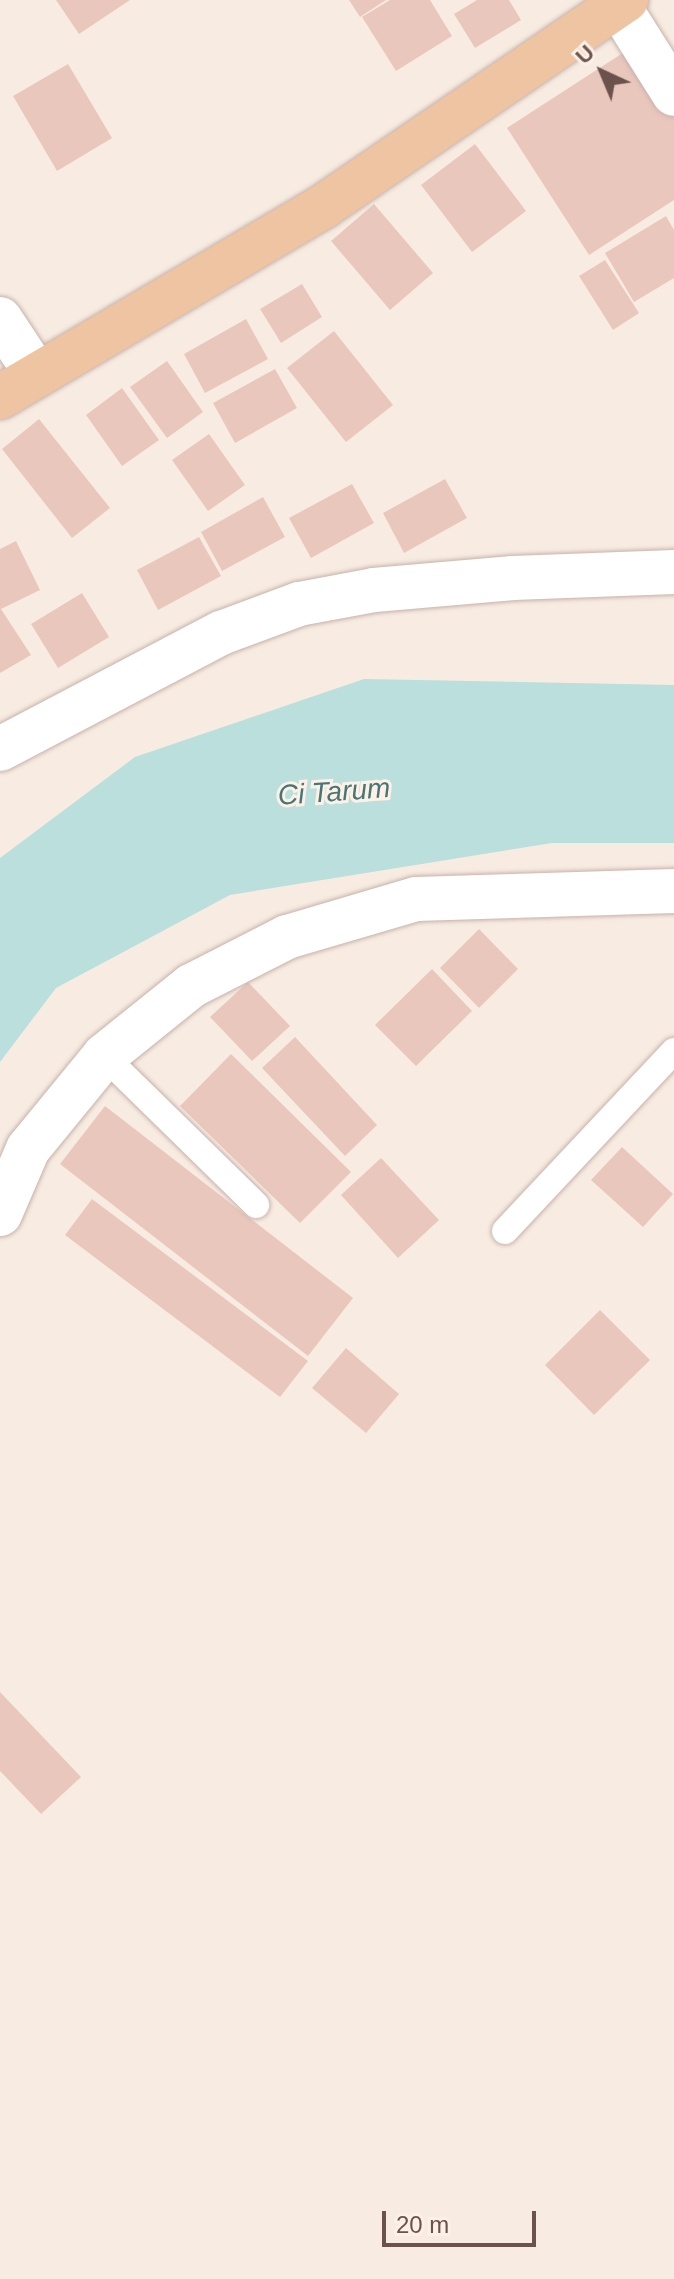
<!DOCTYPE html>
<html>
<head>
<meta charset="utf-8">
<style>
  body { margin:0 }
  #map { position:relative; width:674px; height:2279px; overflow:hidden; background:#f8ece2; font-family:Arial,sans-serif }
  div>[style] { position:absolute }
  .water>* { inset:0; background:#badfdd }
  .building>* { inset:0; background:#eac7bd }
  .roads { filter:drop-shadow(0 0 2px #c7b2ab) drop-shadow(0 0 2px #c7b2ab) }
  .service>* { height:26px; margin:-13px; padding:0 13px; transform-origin:13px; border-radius:13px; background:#fff }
  .minor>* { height:44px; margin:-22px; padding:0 22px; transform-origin:22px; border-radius:22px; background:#fff }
  .primary>* { height:44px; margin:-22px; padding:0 22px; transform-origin:22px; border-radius:22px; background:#efc4a2 }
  span { translate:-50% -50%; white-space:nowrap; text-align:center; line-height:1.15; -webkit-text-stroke:6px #fcf0e7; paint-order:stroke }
  .water-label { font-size:28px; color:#467776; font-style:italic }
  .north { position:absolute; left:562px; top:32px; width:80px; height:80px; -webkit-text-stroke:6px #fcf0e7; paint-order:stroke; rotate:316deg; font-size:22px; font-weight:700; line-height:32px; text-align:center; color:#6c524c }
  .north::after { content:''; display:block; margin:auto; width:28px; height:36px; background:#6c524c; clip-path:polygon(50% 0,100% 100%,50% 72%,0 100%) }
  .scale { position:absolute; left:382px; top:2211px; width:154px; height:36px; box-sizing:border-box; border:4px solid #6c524c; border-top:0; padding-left:10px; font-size:24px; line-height:28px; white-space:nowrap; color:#6c524c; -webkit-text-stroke:6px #fcf0e7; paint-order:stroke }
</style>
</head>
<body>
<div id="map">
  <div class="water">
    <i style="clip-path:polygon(364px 679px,674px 685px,674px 843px,552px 843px,230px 895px,56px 988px,0 1062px,0 858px,135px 757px)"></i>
  </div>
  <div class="building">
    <i style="clip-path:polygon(56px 0,130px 0,79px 34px)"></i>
    <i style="clip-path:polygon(349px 0,386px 0,360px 17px)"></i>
    <i style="clip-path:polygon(390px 0,430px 0,452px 36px,396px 71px,362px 17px)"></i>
    <i style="clip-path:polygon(477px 0,509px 0,521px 20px,475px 48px,454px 14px)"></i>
    <i style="clip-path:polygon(632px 47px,674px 113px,674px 200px,589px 255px,507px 128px)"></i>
    <i style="clip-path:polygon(68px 64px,112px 138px,57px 171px,13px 96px)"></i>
    <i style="clip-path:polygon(475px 144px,526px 211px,472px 252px,421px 185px)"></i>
    <i style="clip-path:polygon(374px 204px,433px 273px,390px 310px,331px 241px)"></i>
    <i style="clip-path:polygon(666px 216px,674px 230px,674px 278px,634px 302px,605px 253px)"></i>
    <i style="clip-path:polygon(605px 260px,639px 313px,613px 330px,579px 276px)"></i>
    <i style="clip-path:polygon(302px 284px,322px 317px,281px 343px,260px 309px)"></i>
    <i style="clip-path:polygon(246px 319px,268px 359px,205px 393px,184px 354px)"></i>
    <i style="clip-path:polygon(334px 331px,393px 405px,346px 442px,287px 368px)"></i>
    <i style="clip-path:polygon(167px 361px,203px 412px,167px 438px,130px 387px)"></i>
    <i style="clip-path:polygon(275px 369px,297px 408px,235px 443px,213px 403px)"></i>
    <i style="clip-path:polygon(122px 388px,159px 440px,122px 466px,86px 415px)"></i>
    <i style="clip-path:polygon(39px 419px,110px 508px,72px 538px,2px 449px)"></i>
    <i style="clip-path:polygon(209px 434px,245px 485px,208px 511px,172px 460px)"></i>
    <i style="clip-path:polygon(445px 479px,467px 518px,404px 553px,383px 513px)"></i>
    <i style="clip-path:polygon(352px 484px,374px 523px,311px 558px,289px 518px)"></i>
    <i style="clip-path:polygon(263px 497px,285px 537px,222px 571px,201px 532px)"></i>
    <i style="clip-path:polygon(199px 537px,221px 576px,158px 610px,137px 570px)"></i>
    <i style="clip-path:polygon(16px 541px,40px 590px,1px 609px,31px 655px,0 673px,0 549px)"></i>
    <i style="clip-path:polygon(82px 593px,109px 637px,58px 668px,31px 624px)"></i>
    <i style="clip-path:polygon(479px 929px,518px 969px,479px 1008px,440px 968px)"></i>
    <i style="clip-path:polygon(432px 969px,472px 1011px,416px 1066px,375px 1025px)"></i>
    <i style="clip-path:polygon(248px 982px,290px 1026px,252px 1061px,210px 1017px)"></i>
    <i style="clip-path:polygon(295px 1037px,377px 1125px,345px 1156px,262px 1068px)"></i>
    <i style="clip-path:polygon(231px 1054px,351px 1172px,300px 1223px,180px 1106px)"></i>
    <i style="clip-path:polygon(105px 1106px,353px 1298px,308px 1356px,60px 1164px)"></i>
    <i style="clip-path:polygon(622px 1147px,673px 1194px,643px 1227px,591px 1180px)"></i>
    <i style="clip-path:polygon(381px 1158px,439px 1220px,398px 1258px,341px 1195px)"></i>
    <i style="clip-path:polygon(92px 1199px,308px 1361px,280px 1397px,65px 1235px)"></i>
    <i style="clip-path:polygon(600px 1310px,650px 1360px,594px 1415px,545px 1365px)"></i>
    <i style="clip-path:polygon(346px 1348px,399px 1394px,366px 1433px,312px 1388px)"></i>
    <i style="clip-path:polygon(0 1692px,81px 1777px,41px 1814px,0 1771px)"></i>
  </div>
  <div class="roads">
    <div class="service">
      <i style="left:104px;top:1056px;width:213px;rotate:44.4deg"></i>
      <i style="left:505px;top:1231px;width:247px;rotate:-46.8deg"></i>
    </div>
    <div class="minor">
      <i style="left:618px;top:5px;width:105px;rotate:57.8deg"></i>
      <i style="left:0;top:319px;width:67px;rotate:56.5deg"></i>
      <i style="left:0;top:749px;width:250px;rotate:-27.7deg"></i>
      <i style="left:221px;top:633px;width:83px;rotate:-20.4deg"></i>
      <i style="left:299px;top:604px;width:76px;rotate:-10.6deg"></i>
      <i style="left:374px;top:590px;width:140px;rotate:-4.9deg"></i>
      <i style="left:513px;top:578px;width:161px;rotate:-2.1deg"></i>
      <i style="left:0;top:1214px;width:71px;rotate:-66.7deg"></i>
      <i style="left:28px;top:1149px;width:120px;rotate:-50.7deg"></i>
      <i style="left:104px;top:1056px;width:112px;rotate:-38.8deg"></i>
      <i style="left:191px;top:986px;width:108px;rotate:-27deg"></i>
      <i style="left:287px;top:937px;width:134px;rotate:-16.4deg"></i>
      <i style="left:416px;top:899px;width:258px;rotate:-1.8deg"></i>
    </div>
    <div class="primary">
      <i style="left:0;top:397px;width:376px;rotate:-30.5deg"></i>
      <i style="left:324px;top:206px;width:366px;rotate:-34.3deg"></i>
    </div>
  </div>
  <div class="water-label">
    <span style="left:334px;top:792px;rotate:-4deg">Ci Tarum</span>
  </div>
  <div class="north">U</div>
  <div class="scale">20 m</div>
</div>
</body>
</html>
